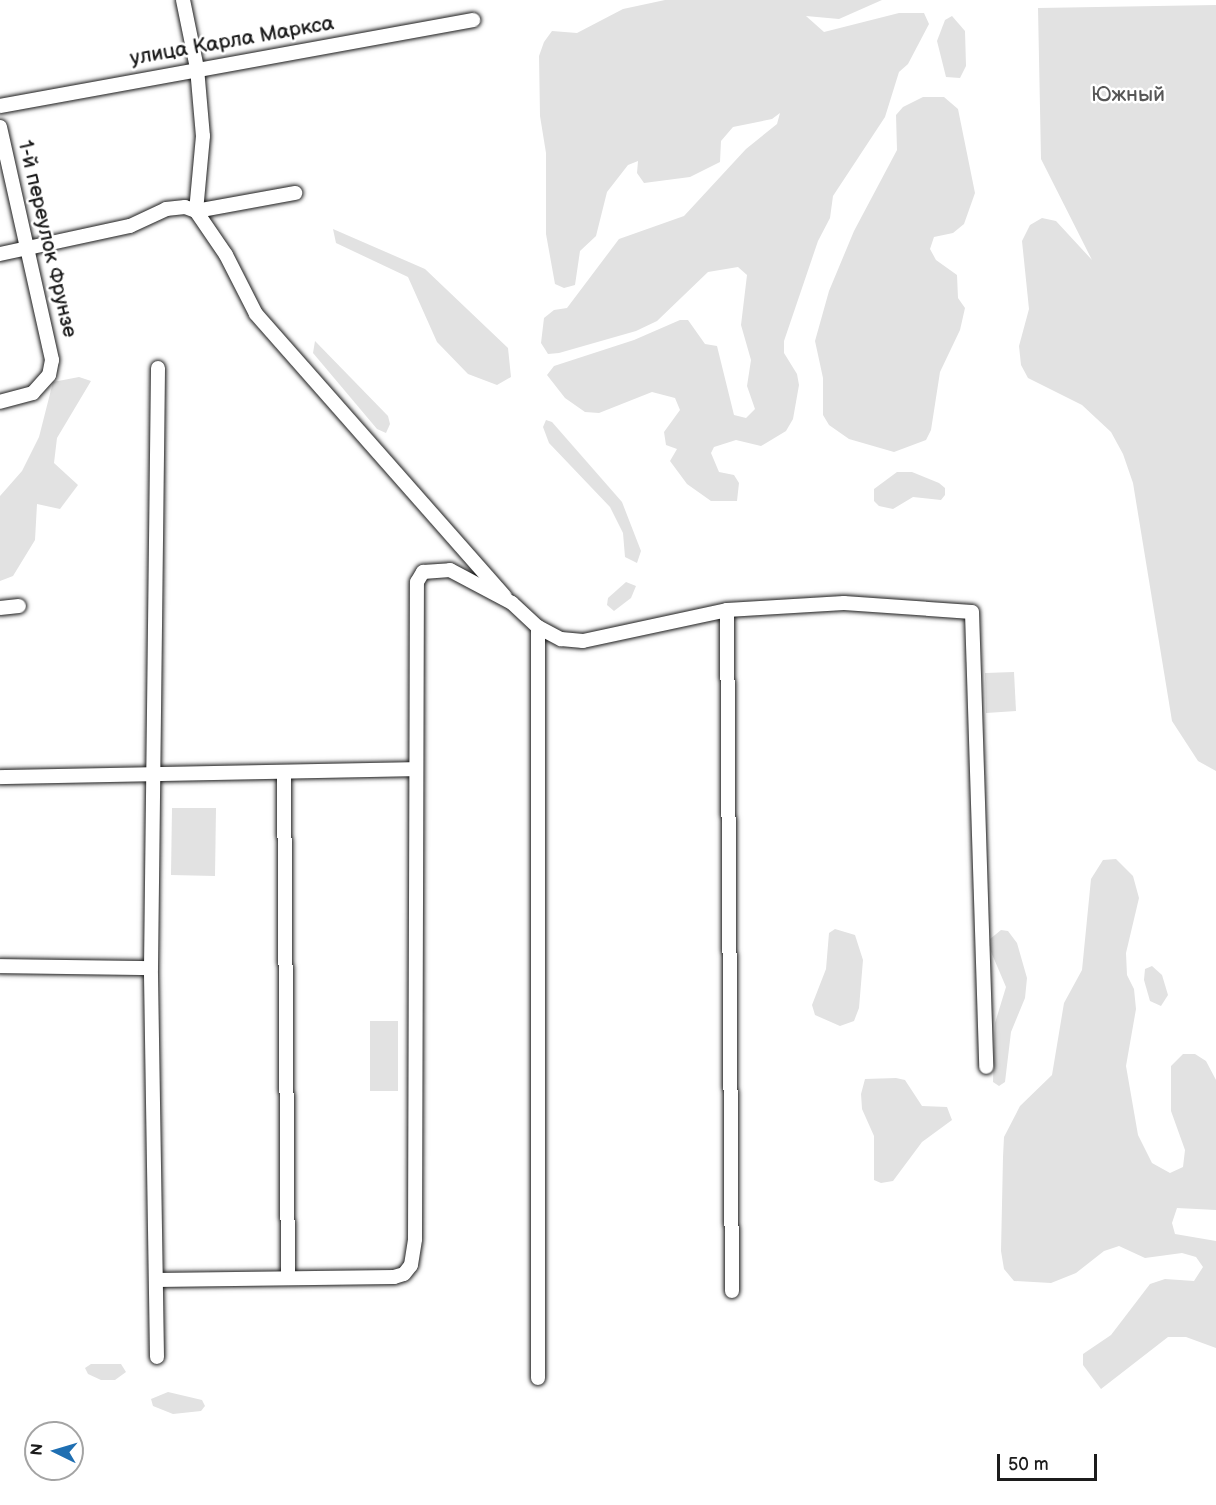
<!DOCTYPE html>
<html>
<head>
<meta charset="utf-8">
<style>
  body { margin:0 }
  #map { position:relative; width:1216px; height:1505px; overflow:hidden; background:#fff; font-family:"Balsamiq Sans",sans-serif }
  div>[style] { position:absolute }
  .green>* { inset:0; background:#e2e2e2 }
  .roads { filter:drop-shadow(0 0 2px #1c1c1c) drop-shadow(0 0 2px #1c1c1c) }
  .street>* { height:14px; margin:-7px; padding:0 7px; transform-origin:7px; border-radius:7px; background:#fff }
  span { translate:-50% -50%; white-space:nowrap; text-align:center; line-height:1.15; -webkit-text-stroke:5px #fff; paint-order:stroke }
  .street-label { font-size:21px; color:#1c1c1c }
  .park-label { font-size:21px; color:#575757 }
  .north { position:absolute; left:24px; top:1421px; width:60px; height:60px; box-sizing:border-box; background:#fff; border:2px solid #a4a4a4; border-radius:50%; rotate:275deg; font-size:16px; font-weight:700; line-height:24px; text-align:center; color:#1c1c1c }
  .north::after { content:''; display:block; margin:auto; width:21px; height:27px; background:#1f6fb2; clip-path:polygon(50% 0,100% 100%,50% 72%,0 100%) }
  .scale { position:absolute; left:997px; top:1454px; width:100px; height:27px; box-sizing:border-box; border:3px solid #1c1c1c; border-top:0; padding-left:8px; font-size:18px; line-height:21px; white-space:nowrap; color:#1c1c1c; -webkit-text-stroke:4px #fff; paint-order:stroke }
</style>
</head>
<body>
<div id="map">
  <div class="green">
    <i style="clip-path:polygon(665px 0,882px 0,839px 19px,806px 16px,824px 32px,899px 13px,924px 13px,929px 24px,908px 64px,899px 72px,885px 117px,833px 196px,830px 218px,818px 241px,784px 341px,784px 353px,797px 374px,799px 385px,793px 419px,786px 431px,761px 446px,736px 440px,714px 447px,711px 453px,719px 472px,734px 475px,739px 483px,737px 501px,711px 501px,687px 484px,670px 461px,677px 449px,666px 445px,664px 432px,680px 410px,675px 398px,652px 392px,599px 413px,585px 412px,565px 398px,547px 375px,554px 366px,634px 340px,680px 320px,688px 320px,705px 344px,717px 346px,734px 415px,746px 418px,755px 409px,747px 386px,751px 360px,741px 325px,747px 275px,738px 267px,708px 272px,657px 321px,636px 331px,559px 353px,548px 354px,541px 343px,544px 318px,554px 310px,567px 308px,619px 239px,684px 216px,746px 149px,777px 124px,780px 113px,772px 119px,733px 127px,721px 141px,720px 162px,690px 177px,644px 183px,637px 173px,638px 161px,628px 165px,607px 192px,596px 236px,580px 251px,575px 285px,564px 288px,555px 284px,546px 234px,546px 153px,540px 116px,539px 56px,544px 42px,552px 31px,577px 33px,623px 9px)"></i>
    <i style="clip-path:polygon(1216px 5px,1216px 771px,1198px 761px,1172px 721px,1133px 483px,1123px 454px,1111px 432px,1082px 405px,1028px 378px,1021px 365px,1019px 346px,1029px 309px,1022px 241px,1030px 225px,1042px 218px,1056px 221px,1092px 260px,1041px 159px,1038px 8px)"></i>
    <i style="clip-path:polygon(952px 16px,965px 31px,966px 66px,960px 78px,946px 77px,937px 41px,945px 20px)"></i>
    <i style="clip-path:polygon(923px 97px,944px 97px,958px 109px,975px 193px,964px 224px,953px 233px,934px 237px,930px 249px,936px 260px,957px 275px,958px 298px,965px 308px,960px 330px,940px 372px,931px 430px,926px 440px,894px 452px,849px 439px,829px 425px,823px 415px,823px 378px,815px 341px,829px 291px,854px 231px,897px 150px,896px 115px,903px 107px)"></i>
    <i style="clip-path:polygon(333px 229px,425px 269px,508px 348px,511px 377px,497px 385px,468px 374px,437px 342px,408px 277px,336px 243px)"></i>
    <i style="clip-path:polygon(315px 341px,388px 416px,390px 424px,386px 433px,377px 429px,313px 353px)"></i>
    <i style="clip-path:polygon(79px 377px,91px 381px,57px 438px,54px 463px,78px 485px,60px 509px,37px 504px,35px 540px,13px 576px,0 581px,0 496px,22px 471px,39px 437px,53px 382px)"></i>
    <i style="clip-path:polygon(546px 420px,552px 422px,622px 502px,641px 551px,637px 563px,625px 557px,623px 533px,610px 507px,549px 443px,543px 427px)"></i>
    <i style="clip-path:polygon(897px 472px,912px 472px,939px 483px,945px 488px,945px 495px,941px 500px,913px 497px,893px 509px,879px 506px,874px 501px,874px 489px)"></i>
    <i style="clip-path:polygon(626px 582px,636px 586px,631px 598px,614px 611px,607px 605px,608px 598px)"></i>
    <i style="clip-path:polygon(1014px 672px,1016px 711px,986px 713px,985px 673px)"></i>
    <i style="clip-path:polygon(172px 808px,216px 808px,215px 876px,171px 875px)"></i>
    <i style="clip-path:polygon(1116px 859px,1133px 876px,1139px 898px,1126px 953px,1127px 975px,1134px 989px,1136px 1009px,1126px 1066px,1138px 1135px,1152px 1163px,1170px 1173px,1183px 1167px,1185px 1150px,1171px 1111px,1171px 1066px,1183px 1054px,1195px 1054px,1206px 1061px,1216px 1080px,1216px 1210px,1177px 1208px,1172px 1223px,1175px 1234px,1216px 1241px,1216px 1348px,1186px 1337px,1168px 1337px,1101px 1389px,1083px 1365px,1083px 1354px,1111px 1335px,1150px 1284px,1165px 1279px,1194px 1281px,1203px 1267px,1196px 1257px,1182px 1253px,1145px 1258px,1119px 1246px,1104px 1251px,1076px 1273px,1051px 1283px,1014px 1281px,1004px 1269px,1001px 1251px,1003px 1157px,1004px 1137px,1020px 1106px,1052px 1075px,1064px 1003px,1082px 970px,1091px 879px,1103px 860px)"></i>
    <i style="clip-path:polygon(835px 929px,855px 935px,863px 960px,859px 1008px,854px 1021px,840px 1026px,815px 1015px,812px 1005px,826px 969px,829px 933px)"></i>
    <i style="clip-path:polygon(1001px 930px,1008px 931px,1017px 943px,1027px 978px,1025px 998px,1011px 1032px,1005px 1082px,999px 1086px,993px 1082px,995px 1023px,1006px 987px,989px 947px,990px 939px)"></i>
    <i style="clip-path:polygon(1152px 966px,1162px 975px,1168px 995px,1161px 1006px,1150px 1001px,1144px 980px,1145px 969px)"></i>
    <i style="clip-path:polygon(370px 1021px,398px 1021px,398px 1091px,370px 1091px)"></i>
    <i style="clip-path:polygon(896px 1078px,905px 1080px,922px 1106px,947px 1107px,952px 1120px,922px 1142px,893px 1181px,881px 1183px,874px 1180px,874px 1136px,862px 1109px,861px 1094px,865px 1079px)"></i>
    <i style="clip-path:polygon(91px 1364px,121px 1364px,126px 1372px,115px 1380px,101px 1380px,88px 1374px,85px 1368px)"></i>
    <i style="clip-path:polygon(168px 1392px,202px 1400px,205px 1406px,201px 1411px,173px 1414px,153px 1406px,151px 1399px)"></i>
  </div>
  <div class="roads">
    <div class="street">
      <i style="left:183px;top:0;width:69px;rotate:78.4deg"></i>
      <i style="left:197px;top:68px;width:68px;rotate:85deg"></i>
      <i style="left:203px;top:136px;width:75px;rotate:95.3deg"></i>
      <i style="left:196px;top:211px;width:53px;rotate:55.7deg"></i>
      <i style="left:226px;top:255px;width:66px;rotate:63deg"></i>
      <i style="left:256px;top:314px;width:376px;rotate:48.6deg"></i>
      <i style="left:0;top:106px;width:481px;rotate:-10.3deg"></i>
      <i style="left:0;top:127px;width:239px;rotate:77.4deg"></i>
      <i style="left:52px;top:360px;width:15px;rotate:101deg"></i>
      <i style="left:49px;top:375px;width:24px;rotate:132deg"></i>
      <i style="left:33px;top:393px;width:34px;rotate:165deg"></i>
      <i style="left:0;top:254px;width:133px;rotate:-12.2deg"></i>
      <i style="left:130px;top:226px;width:40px;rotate:-25deg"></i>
      <i style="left:166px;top:209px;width:19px;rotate:-6deg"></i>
      <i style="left:185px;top:207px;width:12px;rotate:20deg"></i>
      <i style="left:196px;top:211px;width:101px;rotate:-10.3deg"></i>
      <i style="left:0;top:608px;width:19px;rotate:-6deg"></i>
      <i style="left:727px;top:610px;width:681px;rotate:89.58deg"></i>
      <i style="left:538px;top:627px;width:751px;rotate:90deg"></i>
      <i style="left:284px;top:773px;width:505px;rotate:89.55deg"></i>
      <i style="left:0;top:777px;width:415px;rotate:-1.1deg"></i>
      <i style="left:0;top:966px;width:151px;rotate:0.8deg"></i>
      <i style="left:156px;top:1280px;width:238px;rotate:-0.7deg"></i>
      <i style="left:394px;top:1277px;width:10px;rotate:-17deg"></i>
      <i style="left:404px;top:1274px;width:11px;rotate:-52deg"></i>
      <i style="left:411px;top:1265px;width:26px;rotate:-81deg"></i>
      <i style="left:415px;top:1239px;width:657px;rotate:-89.83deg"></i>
      <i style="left:417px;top:582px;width:12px;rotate:-59deg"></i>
      <i style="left:423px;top:572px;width:27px;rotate:-4deg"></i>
      <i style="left:450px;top:570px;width:70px;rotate:28deg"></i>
      <i style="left:512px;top:603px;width:35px;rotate:43deg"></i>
      <i style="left:538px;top:627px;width:26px;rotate:28deg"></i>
      <i style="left:561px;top:639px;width:22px;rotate:5deg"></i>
      <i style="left:583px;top:641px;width:147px;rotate:-12.1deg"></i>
      <i style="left:727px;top:610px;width:117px;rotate:-3.4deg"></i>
      <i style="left:844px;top:603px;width:128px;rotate:4deg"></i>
      <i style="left:972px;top:612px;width:455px;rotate:88.2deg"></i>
      <i style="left:157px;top:1357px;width:389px;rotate:-90.9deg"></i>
      <i style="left:151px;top:968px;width:600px;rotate:-89.33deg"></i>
    </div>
  </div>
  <div class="street-label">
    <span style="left:232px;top:41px;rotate:-10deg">улица Карла Маркса</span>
    <span style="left:47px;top:239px;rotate:77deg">1-й переулок Фрунзе</span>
  </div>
  <div class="park-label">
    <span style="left:1128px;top:95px">Южный</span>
  </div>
  <div class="north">N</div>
  <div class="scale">50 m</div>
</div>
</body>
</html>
